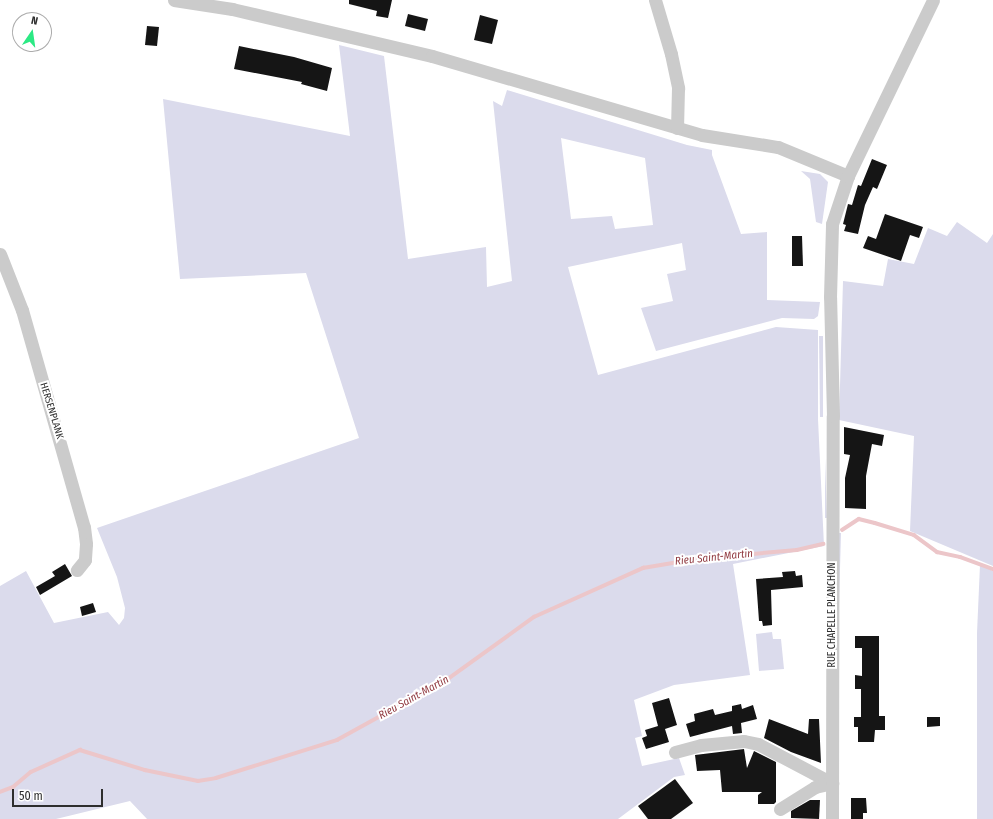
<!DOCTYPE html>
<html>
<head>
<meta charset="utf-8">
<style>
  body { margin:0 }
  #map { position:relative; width:993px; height:819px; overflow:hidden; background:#fff; font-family:"Fira Sans Condensed",sans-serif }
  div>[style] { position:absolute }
  .green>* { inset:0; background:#dbdbec }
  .stream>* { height:3.5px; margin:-1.75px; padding:0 1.75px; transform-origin:1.75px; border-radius:1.75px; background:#ecc6c9 }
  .building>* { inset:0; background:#151515 }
  .minor>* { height:13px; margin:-6.5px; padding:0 6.5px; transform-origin:6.5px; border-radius:6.5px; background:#cbcbcb }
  span { translate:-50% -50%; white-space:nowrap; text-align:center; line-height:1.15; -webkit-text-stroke:4px #fff; paint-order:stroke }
  .street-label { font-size:10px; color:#2e2e2e }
  .water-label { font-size:11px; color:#913a40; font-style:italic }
  .north { position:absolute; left:12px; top:12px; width:40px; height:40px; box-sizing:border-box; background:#fff; border:1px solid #ababab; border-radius:50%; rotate:13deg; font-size:11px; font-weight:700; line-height:16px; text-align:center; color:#2e2e2e }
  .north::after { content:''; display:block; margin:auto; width:14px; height:18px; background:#2ce984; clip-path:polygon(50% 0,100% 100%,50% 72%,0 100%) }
  .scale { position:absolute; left:12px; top:789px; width:91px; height:18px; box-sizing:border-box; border:2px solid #2e2e2e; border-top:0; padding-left:5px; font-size:12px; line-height:14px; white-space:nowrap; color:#2e2e2e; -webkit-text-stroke:3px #fff; paint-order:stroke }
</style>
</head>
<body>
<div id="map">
  <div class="green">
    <i style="clip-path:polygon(evenodd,339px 45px,384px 56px,408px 259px,486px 247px,487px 287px,512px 281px,493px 101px,502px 106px,507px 90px,687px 145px,712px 150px,712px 155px,741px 234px,767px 232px,767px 300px,820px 302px,818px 316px,814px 319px,782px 318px,656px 351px,641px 308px,673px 301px,667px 274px,686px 270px,682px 243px,568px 267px,598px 375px,776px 327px,818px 330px,818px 419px,824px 546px,733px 564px,750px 675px,674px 685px,634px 700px,642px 736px,635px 738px,642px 766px,679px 758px,685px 775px,674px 777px,618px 819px,147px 819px,130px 801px,56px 819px,0 819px,0 586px,26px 571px,54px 623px,108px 612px,119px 625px,124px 618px,125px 608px,117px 577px,97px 528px,359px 438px,306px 273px,180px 279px,163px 99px,350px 136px,339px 45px,561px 138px,645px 158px,653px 225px,615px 229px,612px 216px,571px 219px,561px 138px)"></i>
    <i style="clip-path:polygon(801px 171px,820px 174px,828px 182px,822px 224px,816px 222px,810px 179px)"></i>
    <i style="clip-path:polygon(957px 222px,987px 243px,993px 234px,993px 566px,910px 531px,914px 436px,839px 420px,843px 281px,883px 286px,888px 259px,914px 264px,928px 228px,947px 236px)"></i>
    <i style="clip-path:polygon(819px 336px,823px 336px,823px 417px,820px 417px)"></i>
    <i style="clip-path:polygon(825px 459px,827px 518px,825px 518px)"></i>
    <i style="clip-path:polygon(839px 533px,841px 533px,839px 605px)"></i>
    <i style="clip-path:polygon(980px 565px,993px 571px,993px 819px,977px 819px,977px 633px)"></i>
    <i style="clip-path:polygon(772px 632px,773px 639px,781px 639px,784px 669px,759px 671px,756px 634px)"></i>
  </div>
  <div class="stream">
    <i style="left:842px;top:530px;width:20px;rotate:-33deg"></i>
    <i style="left:859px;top:519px;width:16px;rotate:14deg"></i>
    <i style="left:875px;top:523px;width:41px;rotate:17.1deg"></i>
    <i style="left:914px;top:535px;width:29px;rotate:36deg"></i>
    <i style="left:937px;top:552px;width:24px;rotate:12deg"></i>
    <i style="left:960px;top:557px;width:35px;rotate:20deg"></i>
    <i style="left:0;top:792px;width:14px;rotate:-21deg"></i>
    <i style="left:13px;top:787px;width:23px;rotate:-40deg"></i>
    <i style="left:31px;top:772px;width:54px;rotate:-24.2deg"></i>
    <i style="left:80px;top:750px;width:68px;rotate:17.1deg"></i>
    <i style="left:145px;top:770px;width:54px;rotate:11.7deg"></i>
    <i style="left:198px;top:781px;width:18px;rotate:-9deg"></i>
    <i style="left:216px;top:778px;width:127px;rotate:-17.4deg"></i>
    <i style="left:337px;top:740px;width:127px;rotate:-28.8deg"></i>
    <i style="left:448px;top:679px;width:106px;rotate:-35.8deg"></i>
    <i style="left:534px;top:617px;width:120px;rotate:-24.2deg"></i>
    <i style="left:643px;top:568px;width:54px;rotate:-9.6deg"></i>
    <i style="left:696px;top:559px;width:101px;rotate:-5.1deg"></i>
    <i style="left:797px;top:550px;width:27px;rotate:-13deg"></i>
  </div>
  <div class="building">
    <i style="clip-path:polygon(349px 0,392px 0,388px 18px,376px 16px,377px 11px,349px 4px)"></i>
    <i style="clip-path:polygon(408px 14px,428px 19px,425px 31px,405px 26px)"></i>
    <i style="clip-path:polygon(480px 15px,498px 20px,492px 44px,474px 40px)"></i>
    <i style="clip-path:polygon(147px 26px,159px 27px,157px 46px,145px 45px)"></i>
    <i style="clip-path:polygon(239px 46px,294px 57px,332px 68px,327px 91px,301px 84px,302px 82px,234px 69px)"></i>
    <i style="clip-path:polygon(872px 159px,887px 165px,877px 189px,873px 187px,865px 205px,858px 234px,844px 231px,846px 225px,843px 224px,848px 204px,852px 205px,858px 185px,861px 186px)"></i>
    <i style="clip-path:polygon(885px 214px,923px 227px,919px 238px,910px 235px,901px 261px,863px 248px,868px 236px,876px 239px)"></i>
    <i style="clip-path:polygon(792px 236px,802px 236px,803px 266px,792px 266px)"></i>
    <i style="clip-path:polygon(844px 427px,884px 435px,882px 446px,872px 444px,866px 476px,866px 509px,845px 508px,845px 478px,850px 455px,844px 454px)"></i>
    <i style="clip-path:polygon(65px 564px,72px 576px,40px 595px,36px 587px,55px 576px,52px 572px)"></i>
    <i style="clip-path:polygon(795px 571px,796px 576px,802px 575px,803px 587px,771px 590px,772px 625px,763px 626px,762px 621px,759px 621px,756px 579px,783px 577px,782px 572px)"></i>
    <i style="clip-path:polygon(93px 603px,96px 612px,82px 616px,80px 607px)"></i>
    <i style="clip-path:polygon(855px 636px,879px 636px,879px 716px,885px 716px,885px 730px,875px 730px,874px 742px,858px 742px,858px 727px,854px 727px,854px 717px,861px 717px,861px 689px,855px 689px,855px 675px,862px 676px,862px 648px,855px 648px)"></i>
    <i style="clip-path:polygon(669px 698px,677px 725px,665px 729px,669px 742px,646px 749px,642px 738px,647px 736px,645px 730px,658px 726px,652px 703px)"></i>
    <i style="clip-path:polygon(741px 704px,742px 709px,753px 705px,757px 719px,741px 723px,742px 733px,733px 734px,732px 726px,690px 737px,686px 724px,695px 721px,694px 714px,713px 709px,715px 715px,732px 711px,732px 706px)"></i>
    <i style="clip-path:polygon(927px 717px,940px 717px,940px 726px,927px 727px)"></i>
    <i style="clip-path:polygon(769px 719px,808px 734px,809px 719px,819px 719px,821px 763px,791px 752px,764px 738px)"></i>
    <i style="clip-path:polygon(744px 749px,747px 768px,754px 751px,776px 762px,776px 802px,774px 804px,758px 804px,758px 795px,762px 792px,722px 792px,720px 770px,697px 771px,695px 755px)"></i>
    <i style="clip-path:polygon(675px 779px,693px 803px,671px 819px,648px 819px,638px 806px)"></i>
    <i style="clip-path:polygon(851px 798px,866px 798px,867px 813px,863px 813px,863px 819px,851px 819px)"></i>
    <i style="clip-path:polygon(810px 800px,820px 800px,819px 819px,791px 818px,791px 811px)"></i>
  </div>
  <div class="minor">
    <i style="left:174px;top:0;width:59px;rotate:8.8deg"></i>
    <i style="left:232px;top:9px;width:205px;rotate:13.2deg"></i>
    <i style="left:432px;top:56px;width:281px;rotate:16.3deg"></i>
    <i style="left:702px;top:135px;width:77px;rotate:9deg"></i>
    <i style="left:778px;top:147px;width:76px;rotate:22.5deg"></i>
    <i style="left:655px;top:0;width:56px;rotate:73.5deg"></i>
    <i style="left:671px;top:54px;width:35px;rotate:78deg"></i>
    <i style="left:678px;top:88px;width:40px;rotate:91.4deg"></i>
    <i style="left:0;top:254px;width:60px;rotate:68.6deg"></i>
    <i style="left:22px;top:310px;width:226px;rotate:74.1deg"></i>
    <i style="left:84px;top:527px;width:17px;rotate:83deg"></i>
    <i style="left:86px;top:544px;width:16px;rotate:94deg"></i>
    <i style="left:85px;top:560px;width:13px;rotate:129deg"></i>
    <i style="left:675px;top:752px;width:27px;rotate:-15deg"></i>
    <i style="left:701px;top:745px;width:43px;rotate:-5.3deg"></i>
    <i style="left:744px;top:741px;width:14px;rotate:12deg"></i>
    <i style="left:758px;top:744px;width:84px;rotate:27.8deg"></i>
    <i style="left:780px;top:809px;width:41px;rotate:-32.2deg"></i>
    <i style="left:815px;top:787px;width:17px;rotate:-13deg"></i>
    <i style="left:832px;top:819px;width:403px;rotate:-89.9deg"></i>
    <i style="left:833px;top:416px;width:119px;rotate:-91.4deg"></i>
    <i style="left:830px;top:297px;width:73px;rotate:-88.4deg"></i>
    <i style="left:832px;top:224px;width:51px;rotate:-71.6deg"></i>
    <i style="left:848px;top:176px;width:195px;rotate:-64.2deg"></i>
  </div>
  <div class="street-label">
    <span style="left:51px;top:411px;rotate:73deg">HERSENPLANK</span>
    <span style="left:833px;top:615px;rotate:-90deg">RUE CHAPELLE PLANCHON</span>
  </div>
  <div class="water-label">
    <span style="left:714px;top:558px;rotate:-6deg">Rieu Saint-Martin</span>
    <span style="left:414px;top:698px;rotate:-29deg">Rieu Saint-Martin</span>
  </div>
  <div class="north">N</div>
  <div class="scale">50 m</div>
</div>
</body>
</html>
